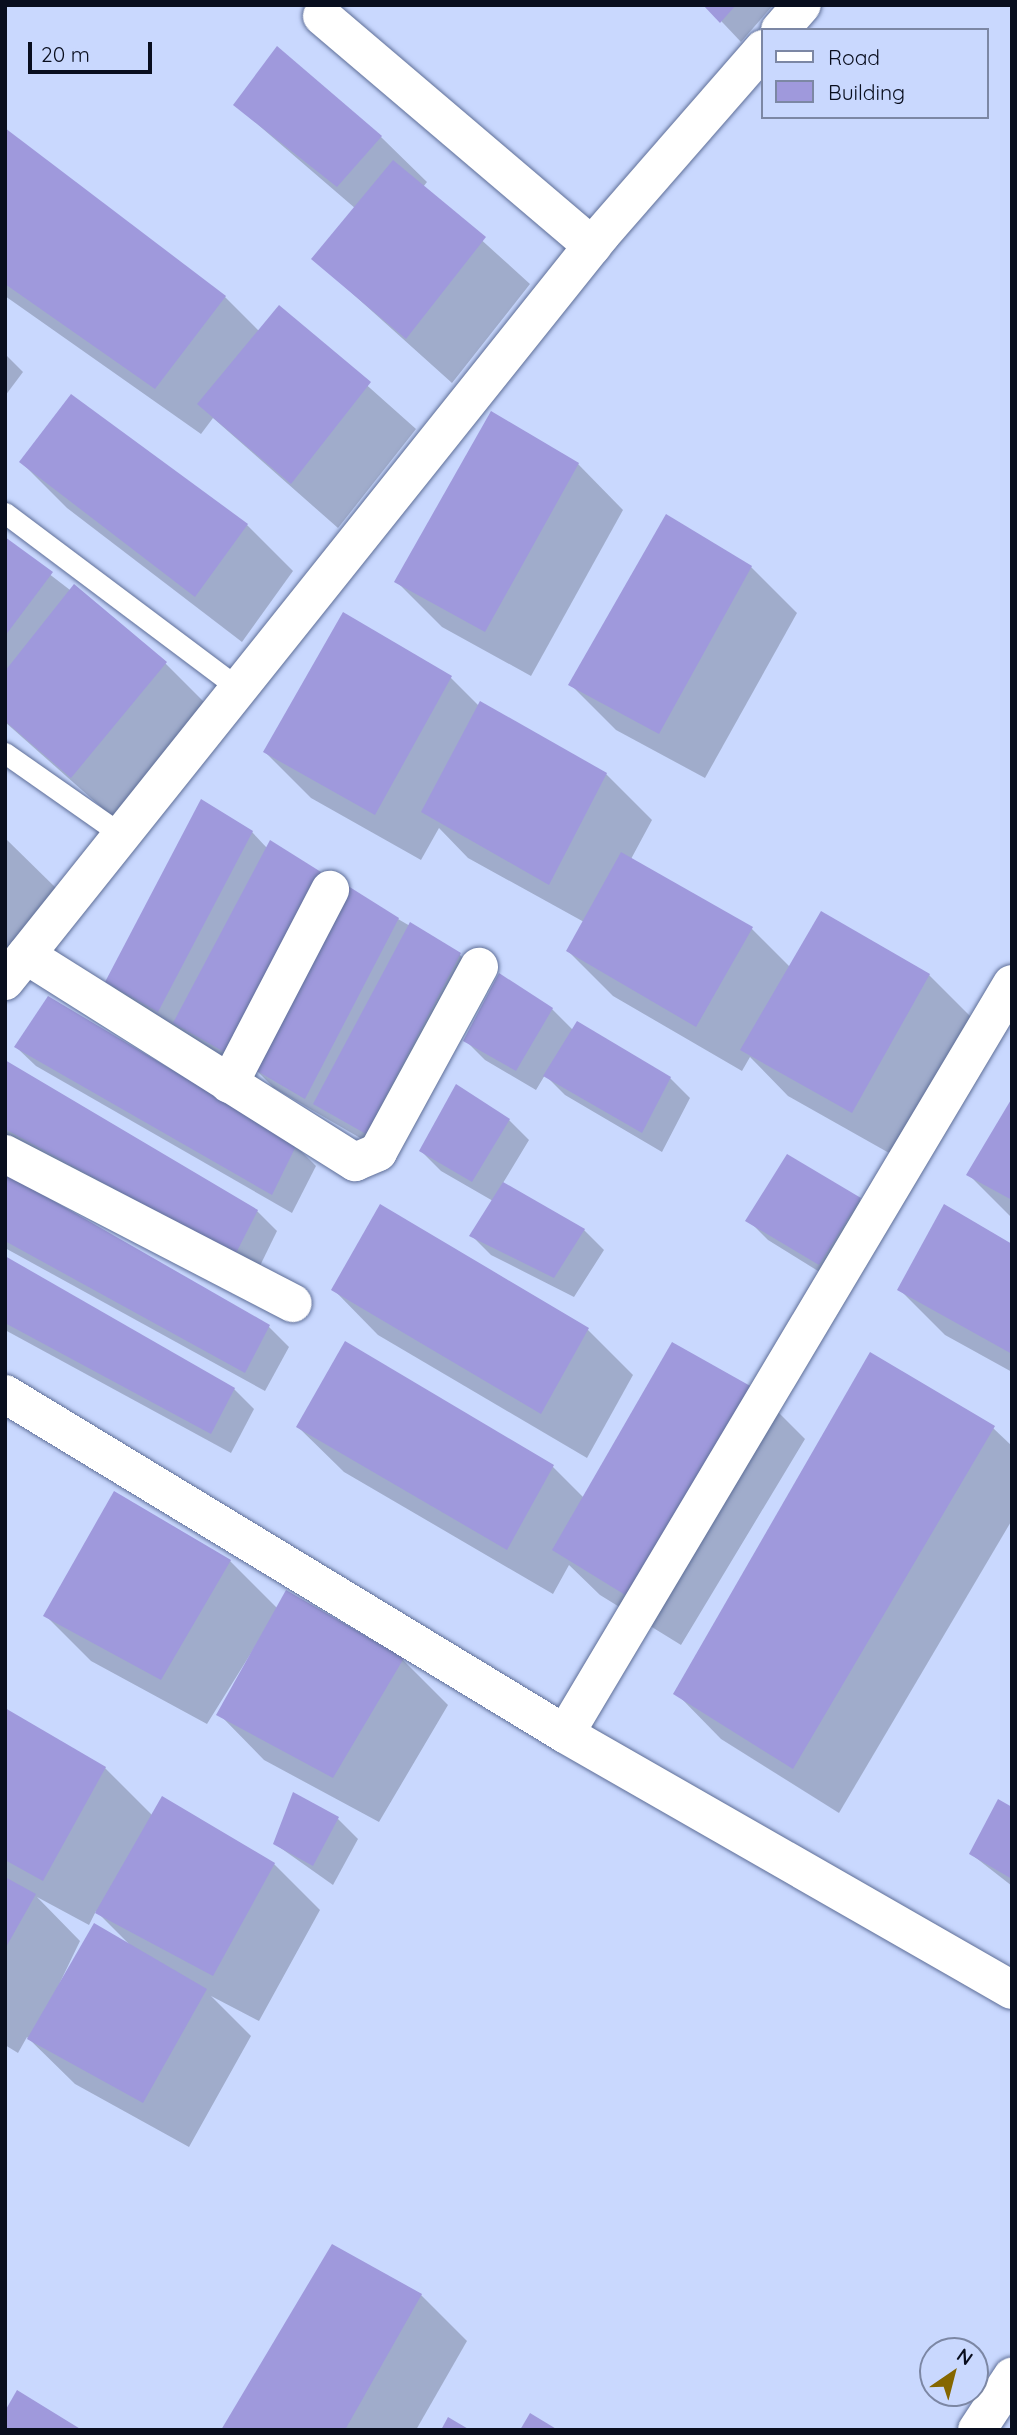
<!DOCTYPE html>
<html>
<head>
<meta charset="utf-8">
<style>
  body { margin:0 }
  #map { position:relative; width:1017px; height:2435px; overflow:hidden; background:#c9d8fe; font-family:Quicksand,sans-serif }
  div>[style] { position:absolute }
  .shadow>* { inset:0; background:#0003 }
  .building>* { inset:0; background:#9f99dc }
  .roads { filter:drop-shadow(0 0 2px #5e6e97) drop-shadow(0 0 2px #5e6e97) }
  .service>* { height:21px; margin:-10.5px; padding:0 10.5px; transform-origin:10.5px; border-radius:10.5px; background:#fff }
  .minor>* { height:38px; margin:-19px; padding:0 19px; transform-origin:19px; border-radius:19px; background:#fff }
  span { translate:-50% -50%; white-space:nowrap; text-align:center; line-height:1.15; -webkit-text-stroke:5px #c9d8fe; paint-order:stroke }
  .frame { position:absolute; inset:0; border:7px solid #090e1e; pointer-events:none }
  .legend { position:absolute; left:761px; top:28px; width:228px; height:91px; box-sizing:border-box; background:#c9d8fe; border:2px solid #7c87a4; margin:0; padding:9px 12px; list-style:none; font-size:21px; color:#090e1e }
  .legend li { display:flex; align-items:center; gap:14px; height:35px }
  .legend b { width:35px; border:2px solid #7c87a4 }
  .north { position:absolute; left:919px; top:2337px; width:70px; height:70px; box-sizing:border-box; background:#c9d8fe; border:2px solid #7c87a4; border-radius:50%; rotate:35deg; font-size:19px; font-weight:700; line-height:28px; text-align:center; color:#090e1e }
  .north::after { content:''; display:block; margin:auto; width:24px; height:32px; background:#856700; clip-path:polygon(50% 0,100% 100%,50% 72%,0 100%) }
  .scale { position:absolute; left:28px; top:42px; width:124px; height:32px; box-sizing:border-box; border:4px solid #090e1e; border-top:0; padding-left:9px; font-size:21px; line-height:24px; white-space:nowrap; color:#090e1e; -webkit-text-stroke:5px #c9d8fe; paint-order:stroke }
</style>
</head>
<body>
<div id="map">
  <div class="shadow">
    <i style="clip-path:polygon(706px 5px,773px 5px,741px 42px)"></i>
    <i style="clip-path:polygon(277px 49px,381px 137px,427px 182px,423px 187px,530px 284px,452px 383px,314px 259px,356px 209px,235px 105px)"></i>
    <i style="clip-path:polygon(5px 130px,225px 297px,259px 331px,279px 307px,416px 429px,338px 528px,213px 418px,201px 434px,5px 296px)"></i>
    <i style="clip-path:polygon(5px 354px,23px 372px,5px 396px)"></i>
    <i style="clip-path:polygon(72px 397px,247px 525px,293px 571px,242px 642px,67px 508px,21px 462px)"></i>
    <i style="clip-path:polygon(578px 464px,623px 510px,531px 676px,442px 627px,396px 581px)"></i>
    <i style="clip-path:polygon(5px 540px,165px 663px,211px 709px,118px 822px,5px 722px)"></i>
    <i style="clip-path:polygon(751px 567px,797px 613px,705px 778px,616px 730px,570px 684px)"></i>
    <i style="clip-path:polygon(344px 615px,451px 678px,479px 706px,606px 774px,652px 820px,631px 859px,752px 929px,790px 967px,929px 975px,975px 1021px,898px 1158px,788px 1096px,750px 1057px,742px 1071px,613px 996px,568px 951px,584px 922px,468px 858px,439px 828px,421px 860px,311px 798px,265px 752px)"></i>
    <i style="clip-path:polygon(252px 832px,267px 848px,247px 1072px,127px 1001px,107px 981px)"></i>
    <i style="clip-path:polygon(5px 838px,58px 890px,5px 958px)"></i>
    <i style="clip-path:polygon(398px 919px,460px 955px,480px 975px,386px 1153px,274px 1088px,254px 1068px)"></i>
    <i style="clip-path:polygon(552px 1009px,574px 1031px,670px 1078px,690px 1098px,662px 1152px,565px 1095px,545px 1075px,536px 1090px,485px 1060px,465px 1040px)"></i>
    <i style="clip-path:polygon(16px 1047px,296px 1146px,316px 1166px,292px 1213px,36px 1066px)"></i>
    <i style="clip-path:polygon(5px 1062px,257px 1211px,277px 1231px,256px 1274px,5px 1136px)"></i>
    <i style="clip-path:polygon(1012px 1102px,1012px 1218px,968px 1174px)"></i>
    <i style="clip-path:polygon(509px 1120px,529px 1140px,503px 1183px,584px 1230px,604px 1250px,574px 1297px,491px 1255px,471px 1235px,493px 1201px,441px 1171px,421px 1151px)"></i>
    <i style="clip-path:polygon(788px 1156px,860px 1200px,880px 1220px,839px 1284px,768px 1240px,748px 1220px)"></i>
    <i style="clip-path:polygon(5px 1175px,269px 1327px,289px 1347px,265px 1391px,5px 1248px)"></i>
    <i style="clip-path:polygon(1012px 1246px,1012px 1372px,945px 1335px,899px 1289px)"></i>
    <i style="clip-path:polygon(5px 1258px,234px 1389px,254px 1409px,231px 1453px,5px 1330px)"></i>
    <i style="clip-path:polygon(333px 1289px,588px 1330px,633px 1375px,587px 1458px,378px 1335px)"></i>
    <i style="clip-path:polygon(760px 1394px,805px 1439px,681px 1645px,600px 1595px,569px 1565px,553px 1594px,344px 1472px,298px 1427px,553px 1467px,584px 1498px)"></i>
    <i style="clip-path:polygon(993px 1428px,1012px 1446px,1012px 1520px,839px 1813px,721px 1739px,676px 1693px)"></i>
    <i style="clip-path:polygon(230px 1561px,278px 1609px,403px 1660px,448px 1705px,379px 1822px,264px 1760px,219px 1714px,274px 1616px,207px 1724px,91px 1661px,46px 1616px)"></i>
    <i style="clip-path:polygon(evenodd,5px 1710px,105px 1768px,153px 1816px,163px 1799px,274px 1864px,320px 1910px,259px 2021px,211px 1996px,251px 2036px,189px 2147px,75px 2084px,27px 2037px,18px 2053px,5px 2045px,5px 1710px,37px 1897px,89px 1925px,96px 1911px,130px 1945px,52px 1999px,80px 1941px,37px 1897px)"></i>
    <i style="clip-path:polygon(1012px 1809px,1012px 1886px,971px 1854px)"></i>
    <i style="clip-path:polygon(338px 1819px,358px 1839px,333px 1885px,275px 1844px)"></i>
    <i style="clip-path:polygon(421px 2295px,467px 2341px,416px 2430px,223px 2430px)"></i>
  </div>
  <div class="building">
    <i style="clip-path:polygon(703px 5px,736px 5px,720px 23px)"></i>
    <i style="clip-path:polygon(277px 46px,382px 136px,337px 187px,233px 105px)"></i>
    <i style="clip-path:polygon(5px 128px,226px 296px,155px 389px,5px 284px)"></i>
    <i style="clip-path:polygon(393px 160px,486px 237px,406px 339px,311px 259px)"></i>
    <i style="clip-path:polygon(279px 305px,371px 382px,291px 484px,197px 404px)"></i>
    <i style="clip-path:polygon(71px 394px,248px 524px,195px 597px,19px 462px)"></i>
    <i style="clip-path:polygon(491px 411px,579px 463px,485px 632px,394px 582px)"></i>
    <i style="clip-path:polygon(666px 514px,752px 566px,659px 734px,568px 685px)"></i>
    <i style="clip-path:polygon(5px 537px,53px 572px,5px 636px)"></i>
    <i style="clip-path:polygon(74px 584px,167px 662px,71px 778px,5px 721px,5px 671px)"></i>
    <i style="clip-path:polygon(343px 612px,452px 676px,375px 815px,263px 752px)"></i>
    <i style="clip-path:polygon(480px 701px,607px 773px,549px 885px,421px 812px)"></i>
    <i style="clip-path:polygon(201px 799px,253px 831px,158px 1012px,105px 982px)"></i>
    <i style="clip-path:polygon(270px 840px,321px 872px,226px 1053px,173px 1023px)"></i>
    <i style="clip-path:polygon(621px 852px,753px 927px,696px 1027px,566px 951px)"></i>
    <i style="clip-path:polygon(348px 886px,399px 918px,305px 1099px,252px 1068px)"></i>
    <i style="clip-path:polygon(821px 911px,930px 974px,852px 1113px,740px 1050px)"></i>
    <i style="clip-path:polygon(410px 922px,461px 953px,366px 1134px,313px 1104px)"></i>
    <i style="clip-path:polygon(499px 973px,553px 1008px,516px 1071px,463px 1041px)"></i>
    <i style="clip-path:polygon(48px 996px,297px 1144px,272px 1195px,14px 1047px)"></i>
    <i style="clip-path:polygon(577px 1021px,671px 1077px,642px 1133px,543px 1076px)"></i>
    <i style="clip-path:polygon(5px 1060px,258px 1210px,235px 1255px,5px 1129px)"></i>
    <i style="clip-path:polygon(456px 1084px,510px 1119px,472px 1182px,419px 1151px)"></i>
    <i style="clip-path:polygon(1012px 1098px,1012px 1200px,966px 1175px)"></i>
    <i style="clip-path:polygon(787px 1154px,861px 1198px,819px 1265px,745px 1221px)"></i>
    <i style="clip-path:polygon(5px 1173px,270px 1325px,245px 1373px,5px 1241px)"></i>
    <i style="clip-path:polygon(503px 1182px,585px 1229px,554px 1278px,469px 1236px)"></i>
    <i style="clip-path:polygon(380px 1204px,589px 1328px,541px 1414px,331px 1290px)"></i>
    <i style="clip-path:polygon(944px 1204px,1012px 1244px,1012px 1354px,897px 1290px)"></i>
    <i style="clip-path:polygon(5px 1256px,235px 1388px,211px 1434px,5px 1323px)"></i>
    <i style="clip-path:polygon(345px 1341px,554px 1465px,507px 1550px,296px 1427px)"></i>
    <i style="clip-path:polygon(672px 1342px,761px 1392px,635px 1601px,552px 1550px)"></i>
    <i style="clip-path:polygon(870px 1352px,995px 1426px,793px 1769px,673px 1694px)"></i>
    <i style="clip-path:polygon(114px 1491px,231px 1560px,161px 1680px,43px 1616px)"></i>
    <i style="clip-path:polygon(286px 1590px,404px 1658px,333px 1778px,216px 1715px)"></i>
    <i style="clip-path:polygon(5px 1708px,106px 1767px,43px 1881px,5px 1860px)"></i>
    <i style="clip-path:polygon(293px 1792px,339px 1817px,313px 1866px,273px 1844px)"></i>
    <i style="clip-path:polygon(162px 1796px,275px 1863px,213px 1976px,95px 1913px)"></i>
    <i style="clip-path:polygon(998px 1799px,1012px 1807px,1012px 1879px,969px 1854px)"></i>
    <i style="clip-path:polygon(5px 1877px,36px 1894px,5px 1949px)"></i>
    <i style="clip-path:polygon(94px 1923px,207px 1989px,143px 2103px,27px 2039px)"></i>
    <i style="clip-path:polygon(332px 2244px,422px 2294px,345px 2430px,221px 2430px)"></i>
    <i style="clip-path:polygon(17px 2390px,82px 2430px,5px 2430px,5px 2411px)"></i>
    <i style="clip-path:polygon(530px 2413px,558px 2430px,520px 2430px)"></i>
    <i style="clip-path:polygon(448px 2417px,470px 2430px,441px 2430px)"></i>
  </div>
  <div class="roads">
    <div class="service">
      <i style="left:5px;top:513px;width:293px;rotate:36.9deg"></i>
      <i style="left:5px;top:753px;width:143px;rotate:35deg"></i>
    </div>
    <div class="minor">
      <i style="left:322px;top:16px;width:355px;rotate:40.4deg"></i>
      <i style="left:780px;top:30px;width:33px;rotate:-49deg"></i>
      <i style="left:26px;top:955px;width:389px;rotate:32.2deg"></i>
      <i style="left:355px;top:1162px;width:25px;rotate:-23deg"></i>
      <i style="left:378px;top:1152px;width:211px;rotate:-61.4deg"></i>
      <i style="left:5px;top:981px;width:955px;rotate:-51.38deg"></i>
      <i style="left:601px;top:235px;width:247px;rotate:-48.9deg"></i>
      <i style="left:229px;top:1084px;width:219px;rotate:-62.5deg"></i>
      <i style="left:5px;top:1154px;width:324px;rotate:27.4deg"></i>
      <i style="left:5px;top:1394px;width:655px;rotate:31.26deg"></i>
      <i style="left:565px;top:1734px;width:515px;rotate:29.8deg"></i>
      <i style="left:565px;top:1734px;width:873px;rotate:-59.21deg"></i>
      <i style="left:977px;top:2430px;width:64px;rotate:-56.6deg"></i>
    </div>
  </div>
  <div class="frame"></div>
  <ul class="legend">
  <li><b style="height:9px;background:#fff"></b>Road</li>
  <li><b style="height:19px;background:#9f99dc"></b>Building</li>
  </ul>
  <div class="north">N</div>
  <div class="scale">20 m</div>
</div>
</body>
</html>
